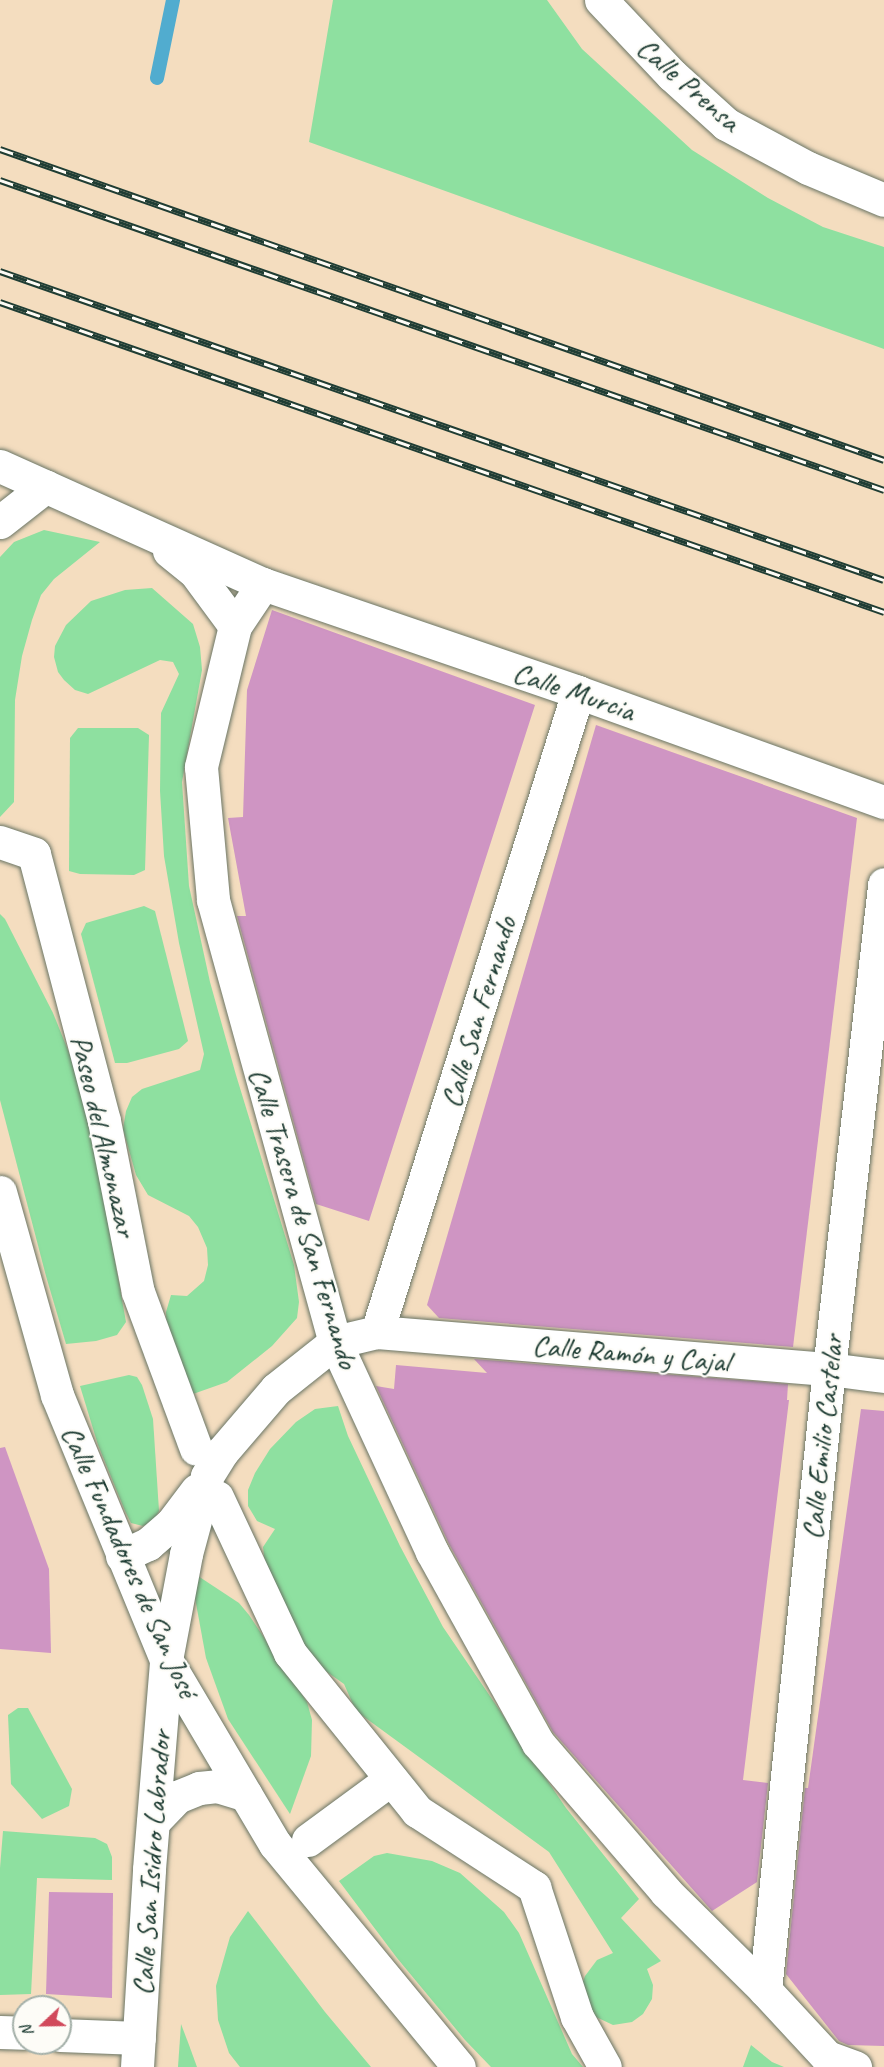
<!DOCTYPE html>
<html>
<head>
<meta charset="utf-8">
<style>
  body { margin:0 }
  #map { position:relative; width:884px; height:2067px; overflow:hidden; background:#f4ddbf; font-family:Caveat,sans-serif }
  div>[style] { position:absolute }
  .green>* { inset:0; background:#8ee0a0 }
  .stream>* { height:14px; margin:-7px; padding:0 7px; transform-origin:7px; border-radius:7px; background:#51accf }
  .building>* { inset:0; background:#cf95c3 }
  .roads { filter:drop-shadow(0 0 2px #6a7565) drop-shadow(0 0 2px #6a7565) }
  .minor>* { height:33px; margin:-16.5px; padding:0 16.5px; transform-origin:16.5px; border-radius:16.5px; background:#fff }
  .rail>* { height:7px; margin-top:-3.5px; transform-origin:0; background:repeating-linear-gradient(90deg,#fdfcf7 0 14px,#1f3d34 0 28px); box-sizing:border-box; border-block:2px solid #1f3d34 }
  span { translate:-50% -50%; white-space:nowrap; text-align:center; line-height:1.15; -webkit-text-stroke:4.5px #fdfcf7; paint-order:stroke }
  .street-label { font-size:30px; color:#1f3d34 }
  .north { position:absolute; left:12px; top:1995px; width:60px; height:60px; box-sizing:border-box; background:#fdfcf7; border:2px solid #a4b0a9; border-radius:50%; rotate:248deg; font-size:16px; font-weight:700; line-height:24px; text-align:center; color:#1f3d34 }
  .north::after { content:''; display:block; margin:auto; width:21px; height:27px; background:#d1495b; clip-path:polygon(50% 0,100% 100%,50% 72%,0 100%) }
</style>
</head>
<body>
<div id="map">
  <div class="green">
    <i style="clip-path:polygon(333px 0,547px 0,582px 49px,692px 150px,768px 198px,823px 227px,884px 247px,884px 349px,309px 142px)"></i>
    <i style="clip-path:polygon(44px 530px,100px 542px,54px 579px,41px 595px,32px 620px,22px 656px,15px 700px,14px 802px,0 817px,0 557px,14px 542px)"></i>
    <i style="clip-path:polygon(152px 588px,193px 624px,200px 647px,202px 670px,182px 782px,189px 886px,210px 982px,236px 1075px,294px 1265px,299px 1302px,297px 1318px,272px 1346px,227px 1382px,193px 1394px,167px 1342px,166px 1312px,171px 1295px,187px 1296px,204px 1281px,208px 1265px,207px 1248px,198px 1227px,189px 1216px,148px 1195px,136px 1175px,123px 1129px,126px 1111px,132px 1097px,142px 1089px,200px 1070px,204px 1054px,179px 943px,164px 856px,160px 791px,161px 713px,179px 674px,173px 662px,160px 660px,88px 694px,75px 690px,64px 680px,58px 672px,54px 657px,55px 646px,66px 625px,91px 601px,125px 590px)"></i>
    <i style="clip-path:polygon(78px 728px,138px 728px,149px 735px,145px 870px,134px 875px,80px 874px,69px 871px,70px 738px)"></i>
    <i style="clip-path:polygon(144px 906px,155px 911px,188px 1041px,179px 1049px,127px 1063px,115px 1063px,81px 934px,86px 923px)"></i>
    <i style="clip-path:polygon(0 914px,5px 919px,53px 1013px,74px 1065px,91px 1127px,126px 1322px,117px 1335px,96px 1341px,66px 1344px,46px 1276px,0 1100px)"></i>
    <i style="clip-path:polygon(129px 1375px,137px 1377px,142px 1385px,153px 1419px,159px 1511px,154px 1520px,143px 1526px,131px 1523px,125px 1511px,98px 1445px,80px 1386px)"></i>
    <i style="clip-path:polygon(338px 1406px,348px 1436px,400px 1546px,443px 1627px,566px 1808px,639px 1899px,621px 1918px,661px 1961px,647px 1969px,653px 1985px,652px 1999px,643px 2014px,632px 2022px,613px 2025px,594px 2016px,582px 1984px,585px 1976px,597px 1960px,613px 1953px,549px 1852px,356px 1711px,344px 1684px,320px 1667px,306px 1651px,265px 1565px,263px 1547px,275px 1529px,257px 1521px,248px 1506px,248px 1490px,255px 1473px,270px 1449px,296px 1422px,315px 1409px)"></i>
    <i style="clip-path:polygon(195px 1574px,239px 1603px,249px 1615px,307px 1702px,312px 1720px,311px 1756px,290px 1814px,228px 1719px,206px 1658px,193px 1587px)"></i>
    <i style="clip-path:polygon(18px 1708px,28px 1708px,72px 1789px,69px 1806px,42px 1819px,11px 1784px,8px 1715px)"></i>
    <i style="clip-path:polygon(3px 1831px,95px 1838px,107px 1844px,112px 1857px,112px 1880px,37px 1878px,31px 1994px,0 1995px,0 1868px)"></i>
    <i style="clip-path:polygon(387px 1853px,432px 1861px,460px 1873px,504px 1912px,519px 1933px,572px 2054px,583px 2067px,491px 2067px,465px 2040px,397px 1958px,339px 1881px,374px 1856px)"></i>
    <i style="clip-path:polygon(248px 1911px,325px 2012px,371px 2067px,240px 2067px,229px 2053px,218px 2020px,216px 1986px,230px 1937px)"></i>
    <i style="clip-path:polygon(181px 2024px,189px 2045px,197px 2067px,178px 2067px)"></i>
    <i style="clip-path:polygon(751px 2045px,772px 2062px,784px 2067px,743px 2067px)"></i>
  </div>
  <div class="stream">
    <i style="left:157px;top:78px;width:80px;rotate:-78.4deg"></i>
  </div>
  <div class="building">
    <i style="clip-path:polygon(272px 610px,535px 705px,369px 1221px,316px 1204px,237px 916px,246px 916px,228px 818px,243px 817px,247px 690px)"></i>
    <i style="clip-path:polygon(596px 725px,857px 818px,793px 1347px,439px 1318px,427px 1305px)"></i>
    <i style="clip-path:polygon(474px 1359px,788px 1384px,787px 1400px,789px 1400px,743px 1780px,768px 1783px,757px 1882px,712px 1911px,553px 1732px,449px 1544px,376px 1386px,394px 1389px,396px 1365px,487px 1373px)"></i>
    <i style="clip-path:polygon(861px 1409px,884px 1411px,884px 2046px,848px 2045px,839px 2041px,786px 1974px,805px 1788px,808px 1788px)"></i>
    <i style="clip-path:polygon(5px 1447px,49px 1569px,51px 1653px,0 1649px,0 1448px)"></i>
    <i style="clip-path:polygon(49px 1892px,113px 1893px,112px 1998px,46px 1994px)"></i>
  </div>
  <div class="roads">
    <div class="minor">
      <i style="left:601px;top:0;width:103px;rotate:46.6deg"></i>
      <i style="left:672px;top:75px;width:73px;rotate:42.2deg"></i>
      <i style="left:726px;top:124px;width:93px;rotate:28.2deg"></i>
      <i style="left:808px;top:168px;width:82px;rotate:22.8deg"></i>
      <i style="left:0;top:466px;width:288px;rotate:24.2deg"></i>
      <i style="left:263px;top:584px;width:333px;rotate:18.9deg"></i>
      <i style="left:578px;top:692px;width:325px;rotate:19.8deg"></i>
      <i style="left:0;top:522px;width:58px;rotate:-38deg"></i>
      <i style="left:169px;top:551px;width:33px;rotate:39deg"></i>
      <i style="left:195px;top:572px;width:67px;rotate:53.5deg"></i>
      <i style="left:263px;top:584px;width:50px;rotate:123.7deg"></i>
      <i style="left:235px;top:626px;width:145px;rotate:103.6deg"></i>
      <i style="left:201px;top:767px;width:134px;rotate:84.8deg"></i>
      <i style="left:213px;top:900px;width:459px;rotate:74.6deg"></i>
      <i style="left:335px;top:1342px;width:231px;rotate:65.2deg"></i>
      <i style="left:432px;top:1552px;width:218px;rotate:61deg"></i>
      <i style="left:538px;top:1743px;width:196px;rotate:49.3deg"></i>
      <i style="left:666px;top:1892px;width:139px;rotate:44.7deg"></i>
      <i style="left:765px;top:1990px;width:91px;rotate:47.2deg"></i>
      <i style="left:827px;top:2057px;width:30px;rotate:20deg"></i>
      <i style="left:0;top:842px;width:36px;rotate:19deg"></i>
      <i style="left:34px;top:854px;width:276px;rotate:75.3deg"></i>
      <i style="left:104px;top:1121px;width:174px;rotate:78.8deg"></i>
      <i style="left:138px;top:1292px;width:167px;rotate:69.7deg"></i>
      <i style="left:0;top:1192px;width:211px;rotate:74.3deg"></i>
      <i style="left:57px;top:1395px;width:287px;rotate:67.6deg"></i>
      <i style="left:166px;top:1660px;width:214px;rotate:59.4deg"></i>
      <i style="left:275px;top:1844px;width:289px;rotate:50.5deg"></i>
      <i style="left:377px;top:1332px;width:671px;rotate:-72.56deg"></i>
      <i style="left:217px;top:1497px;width:172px;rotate:64.9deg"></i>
      <i style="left:290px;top:1653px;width:203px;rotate:51.2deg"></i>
      <i style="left:417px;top:1811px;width:140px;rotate:33deg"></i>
      <i style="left:534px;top:1887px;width:137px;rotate:71.7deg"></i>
      <i style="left:577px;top:2017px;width:57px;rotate:60.8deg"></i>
      <i style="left:122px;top:1556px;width:29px;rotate:-25deg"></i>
      <i style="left:148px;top:1544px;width:32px;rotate:-41deg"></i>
      <i style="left:172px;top:1523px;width:41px;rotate:-52.9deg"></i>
      <i style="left:153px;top:1822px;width:35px;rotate:-46deg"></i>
      <i style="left:177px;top:1797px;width:24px;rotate:-22deg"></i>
      <i style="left:199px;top:1788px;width:18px;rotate:-6deg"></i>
      <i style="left:217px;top:1786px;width:30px;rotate:17deg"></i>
      <i style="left:308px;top:1840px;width:103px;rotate:-36.3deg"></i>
      <i style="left:765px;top:1990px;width:624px;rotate:-84.12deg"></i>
      <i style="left:829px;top:1369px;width:488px;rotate:-83.5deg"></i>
      <i style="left:0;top:2032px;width:24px;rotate:2deg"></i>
      <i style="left:60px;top:2035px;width:79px;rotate:2.2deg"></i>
      <i style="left:137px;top:2067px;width:198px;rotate:-86.5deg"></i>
      <i style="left:149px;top:1869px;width:210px;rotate:-85.3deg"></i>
      <i style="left:166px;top:1660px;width:108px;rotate:-79.3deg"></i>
      <i style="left:186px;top:1554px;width:81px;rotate:-74.9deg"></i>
      <i style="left:207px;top:1476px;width:28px;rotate:-58deg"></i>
      <i style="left:222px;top:1452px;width:83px;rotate:-49.4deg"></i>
      <i style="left:276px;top:1389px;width:75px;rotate:-38.5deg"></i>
      <i style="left:335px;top:1342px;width:43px;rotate:-13.4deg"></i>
      <i style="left:377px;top:1332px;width:454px;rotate:4.7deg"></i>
      <i style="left:829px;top:1369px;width:55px;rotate:7.3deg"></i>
    </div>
  </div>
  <div class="rail">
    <i style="left:0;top:149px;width:937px;rotate:19.38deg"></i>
    <i style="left:0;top:180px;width:937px;rotate:19.32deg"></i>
    <i style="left:0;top:271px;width:936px;rotate:19.27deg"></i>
    <i style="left:0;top:302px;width:937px;rotate:19.32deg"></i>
  </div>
  <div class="street-label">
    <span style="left:689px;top:84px;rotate:41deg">Calle Prensa</span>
    <span style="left:574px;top:691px;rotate:19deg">Calle Murcia</span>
    <span style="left:478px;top:1012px;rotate:-73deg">Calle San Fernando</span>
    <span style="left:104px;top:1136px;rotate:77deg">Paseo del Almonazar</span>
    <span style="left:304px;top:1218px;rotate:73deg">Calle Trasera de San Fernando</span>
    <span style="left:631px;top:1353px;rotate:5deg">Calle Ramón y Cajal</span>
    <span style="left:822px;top:1437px;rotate:-84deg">Calle Emilio Castelar</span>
    <span style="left:130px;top:1561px;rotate:66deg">Calle Fundadores de San José</span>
    <span style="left:151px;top:1863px;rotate:-86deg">Calle San Isidro Labrador</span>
  </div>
  <div class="north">N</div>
</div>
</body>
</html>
